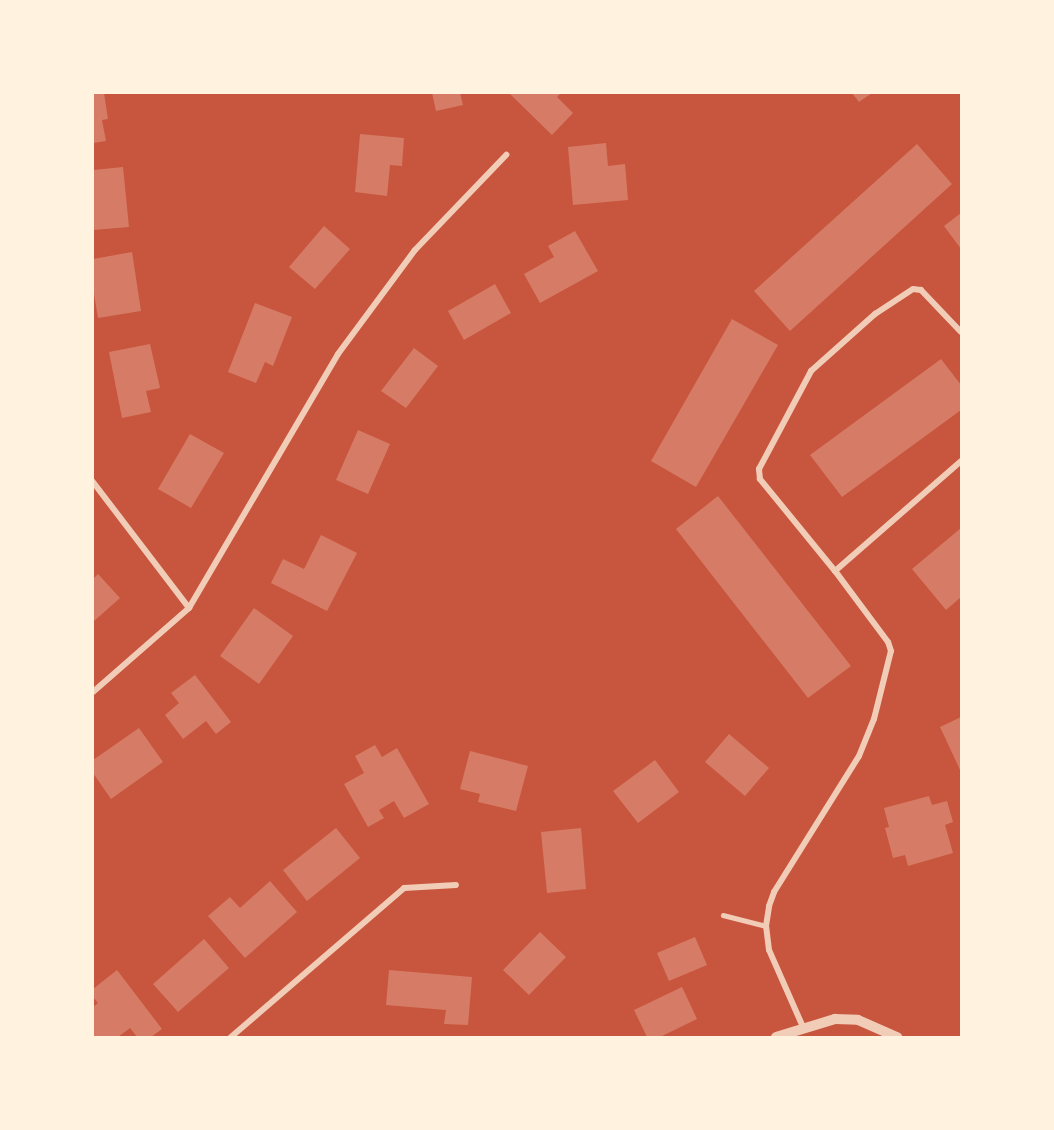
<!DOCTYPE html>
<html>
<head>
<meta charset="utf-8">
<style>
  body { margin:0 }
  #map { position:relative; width:1054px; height:1130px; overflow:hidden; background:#c8553d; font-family:"Noto Serif",serif }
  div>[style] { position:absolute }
  .building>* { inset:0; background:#d67c66 }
  .service>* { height:4.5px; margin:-2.25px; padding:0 2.25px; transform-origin:2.25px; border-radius:2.25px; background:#f1ccb7 }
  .minor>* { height:6px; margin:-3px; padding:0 3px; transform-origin:3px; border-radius:3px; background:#f1ccb7 }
  .tertiary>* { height:10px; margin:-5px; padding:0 5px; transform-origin:5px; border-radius:5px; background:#f1ccb7 }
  span { translate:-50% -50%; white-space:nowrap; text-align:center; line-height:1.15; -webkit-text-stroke:6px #fff3e0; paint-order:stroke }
  .frame { position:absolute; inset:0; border:94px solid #fff3e0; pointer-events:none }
</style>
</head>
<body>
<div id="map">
  <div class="building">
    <i style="clip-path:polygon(93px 93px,104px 93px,108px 119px,102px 120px,106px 141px,93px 143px)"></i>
    <i style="clip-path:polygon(432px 93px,460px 93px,463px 105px,436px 111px)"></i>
    <i style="clip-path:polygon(509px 93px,561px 93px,557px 97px,573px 113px,552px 135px)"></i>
    <i style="clip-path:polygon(852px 93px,872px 93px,859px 102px)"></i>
    <i style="clip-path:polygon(360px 134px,404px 138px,402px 166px,390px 165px,387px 196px,355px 192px)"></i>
    <i style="clip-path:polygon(606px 143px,608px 166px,625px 164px,628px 200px,573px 205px,568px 147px)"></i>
    <i style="clip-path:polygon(917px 144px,952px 184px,790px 331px,754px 291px)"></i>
    <i style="clip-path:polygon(123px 167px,129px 227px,93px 230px,93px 170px)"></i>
    <i style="clip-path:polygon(961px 213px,961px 249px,944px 226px)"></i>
    <i style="clip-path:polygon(324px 226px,350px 249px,315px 289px,289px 267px)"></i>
    <i style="clip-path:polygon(575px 231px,598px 271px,540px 303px,524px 274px,554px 257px,548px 246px)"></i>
    <i style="clip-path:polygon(132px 252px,141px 311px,98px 318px,93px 288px,93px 259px)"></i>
    <i style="clip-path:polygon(495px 284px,511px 313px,464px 340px,448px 311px)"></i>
    <i style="clip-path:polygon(255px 303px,292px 317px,273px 366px,265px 362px,256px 383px,228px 372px)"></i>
    <i style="clip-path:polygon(732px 319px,778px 345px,696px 487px,651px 461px)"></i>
    <i style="clip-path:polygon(150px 344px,160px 388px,146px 391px,151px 412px,122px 418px,109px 352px)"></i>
    <i style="clip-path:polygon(414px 348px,438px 366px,406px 408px,381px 391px)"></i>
    <i style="clip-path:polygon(941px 359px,961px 385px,961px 410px,842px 497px,810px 455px)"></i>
    <i style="clip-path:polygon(358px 430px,390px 444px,368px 494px,336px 480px)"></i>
    <i style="clip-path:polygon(190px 434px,224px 453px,191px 508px,158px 489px)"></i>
    <i style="clip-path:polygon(718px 496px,851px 666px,808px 698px,676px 529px)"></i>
    <i style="clip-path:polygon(961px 528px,961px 597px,946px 610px,912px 569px)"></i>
    <i style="clip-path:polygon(321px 535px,357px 553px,327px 611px,271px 583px,283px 559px,304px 569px)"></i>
    <i style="clip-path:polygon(98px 574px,120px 598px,93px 622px,93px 579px)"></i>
    <i style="clip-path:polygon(254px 608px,293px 636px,259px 684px,220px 656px)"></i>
    <i style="clip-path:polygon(195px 675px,231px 722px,216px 734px,206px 721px,183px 739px,165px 715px,179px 703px,171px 693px)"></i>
    <i style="clip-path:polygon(961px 717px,961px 772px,940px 727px)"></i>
    <i style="clip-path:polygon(139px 728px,163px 762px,111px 799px,93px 773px,93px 760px)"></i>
    <i style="clip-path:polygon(729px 734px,769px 768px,745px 796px,705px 762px)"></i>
    <i style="clip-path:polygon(375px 745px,382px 757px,397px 748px,429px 804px,404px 818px,394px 801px,379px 810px,384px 818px,368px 827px,344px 784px,364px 773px,355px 756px)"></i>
    <i style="clip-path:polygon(470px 751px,528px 766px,516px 811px,478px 802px,480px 794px,460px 789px)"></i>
    <i style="clip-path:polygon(655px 760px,679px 792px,638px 823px,613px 791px)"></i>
    <i style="clip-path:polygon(929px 796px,932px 805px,947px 801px,953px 822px,945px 825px,953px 853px,908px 866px,905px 855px,893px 858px,885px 828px,889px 827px,884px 808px)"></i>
    <i style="clip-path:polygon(336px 828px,360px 858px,307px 901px,283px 870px)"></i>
    <i style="clip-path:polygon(581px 828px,586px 889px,547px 893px,541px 832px)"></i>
    <i style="clip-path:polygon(270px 881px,297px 912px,245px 958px,208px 916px,230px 897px,240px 908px)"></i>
    <i style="clip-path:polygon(540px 932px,566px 957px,529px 995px,503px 970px)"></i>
    <i style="clip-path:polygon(695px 937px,707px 965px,669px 981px,657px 953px)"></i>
    <i style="clip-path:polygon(204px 939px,229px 968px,178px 1012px,153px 984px)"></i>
    <i style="clip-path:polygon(117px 970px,162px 1029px,151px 1037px,137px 1037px,130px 1028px,118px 1037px,93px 1037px,93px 1007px,98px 1003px,93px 997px,93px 989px)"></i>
    <i style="clip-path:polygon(389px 970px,472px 977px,468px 1025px,444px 1024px,446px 1010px,386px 1005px)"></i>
    <i style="clip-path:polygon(682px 987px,697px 1019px,660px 1037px,647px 1037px,634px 1010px)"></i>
  </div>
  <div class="service">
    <i style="left:723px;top:915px;width:44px;rotate:14.3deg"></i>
  </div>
  <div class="minor">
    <i style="left:93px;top:482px;width:158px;rotate:52.7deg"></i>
    <i style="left:835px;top:571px;width:167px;rotate:-41.1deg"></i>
    <i style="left:93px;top:692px;width:128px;rotate:-41.2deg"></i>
    <i style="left:189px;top:608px;width:294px;rotate:-59.6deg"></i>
    <i style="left:338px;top:354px;width:129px;rotate:-53.5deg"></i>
    <i style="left:415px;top:250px;width:132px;rotate:-46.2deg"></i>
    <i style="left:803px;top:1027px;width:84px;rotate:-113.8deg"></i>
    <i style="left:769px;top:950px;width:24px;rotate:-97deg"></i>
    <i style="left:766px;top:926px;width:20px;rotate:-81deg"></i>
    <i style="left:769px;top:906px;width:15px;rotate:-70deg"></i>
    <i style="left:774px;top:892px;width:160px;rotate:-58deg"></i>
    <i style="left:859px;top:756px;width:40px;rotate:-68deg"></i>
    <i style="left:874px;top:719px;width:70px;rotate:-76deg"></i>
    <i style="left:891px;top:651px;width:9px;rotate:-108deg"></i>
    <i style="left:888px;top:642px;width:89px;rotate:-126.7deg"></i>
    <i style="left:835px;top:571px;width:119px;rotate:-129.2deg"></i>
    <i style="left:760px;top:479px;width:10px;rotate:-96deg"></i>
    <i style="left:759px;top:469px;width:111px;rotate:-62deg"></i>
    <i style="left:811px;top:371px;width:86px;rotate:-41.7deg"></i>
    <i style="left:875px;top:314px;width:45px;rotate:-33.3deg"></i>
    <i style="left:913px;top:289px;width:8px;rotate:7deg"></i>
    <i style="left:921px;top:290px;width:58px;rotate:46.4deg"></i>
    <i style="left:231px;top:1037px;width:228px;rotate:-40.7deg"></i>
    <i style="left:404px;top:888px;width:52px;rotate:-3.3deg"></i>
  </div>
  <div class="tertiary">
    <i style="left:776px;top:1037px;width:62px;rotate:-17deg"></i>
    <i style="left:835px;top:1019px;width:23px;rotate:2deg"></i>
    <i style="left:858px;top:1020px;width:43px;rotate:23.6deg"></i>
  </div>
  <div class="frame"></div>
</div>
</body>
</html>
